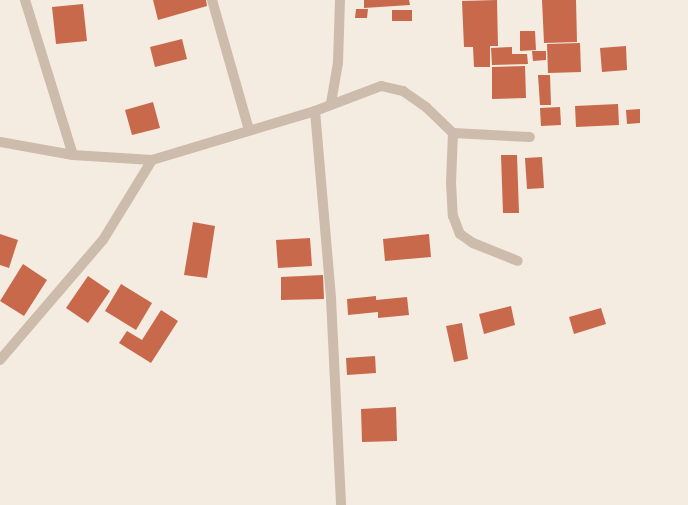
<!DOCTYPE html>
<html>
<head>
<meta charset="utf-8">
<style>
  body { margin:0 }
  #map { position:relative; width:688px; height:505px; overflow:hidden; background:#f4ebe1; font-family:"Golos Text",sans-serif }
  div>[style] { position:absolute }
  .building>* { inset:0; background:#c8694b }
  .minor>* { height:10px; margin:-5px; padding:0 5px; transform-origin:5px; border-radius:5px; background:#cdbbac }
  span { translate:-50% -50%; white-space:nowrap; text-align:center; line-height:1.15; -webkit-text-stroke:3px #fbf5ee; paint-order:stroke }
</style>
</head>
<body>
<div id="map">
  <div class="building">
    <i style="clip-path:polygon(153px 0,206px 0,207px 6px,158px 20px)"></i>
    <i style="clip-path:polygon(364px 0,409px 0,410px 5px,364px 8px)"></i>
    <i style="clip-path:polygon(497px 0,498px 46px,490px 46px,490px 67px,474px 67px,473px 47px,464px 47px,462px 1px)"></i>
    <i style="clip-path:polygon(542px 0,576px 0,577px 42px,544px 43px)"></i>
    <i style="clip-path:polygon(83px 4px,87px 41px,56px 44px,52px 7px)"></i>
    <i style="clip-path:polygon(356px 9px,368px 9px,367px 18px,355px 18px)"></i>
    <i style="clip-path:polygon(392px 10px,412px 10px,412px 21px,392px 21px)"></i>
    <i style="clip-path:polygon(520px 31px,535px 31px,536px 50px,520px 51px)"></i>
    <i style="clip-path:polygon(182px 39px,187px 59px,155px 67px,150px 47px)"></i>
    <i style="clip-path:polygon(580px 43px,581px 72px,548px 73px,547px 44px)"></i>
    <i style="clip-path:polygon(626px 46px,627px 70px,602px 72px,600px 48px)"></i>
    <i style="clip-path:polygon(512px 47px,512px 54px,527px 54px,528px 64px,492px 65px,491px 48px)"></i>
    <i style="clip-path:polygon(532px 51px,546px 51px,546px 60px,533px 61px)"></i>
    <i style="clip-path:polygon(525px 66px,526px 98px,492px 99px,492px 67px)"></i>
    <i style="clip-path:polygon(538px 75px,550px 75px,551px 105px,540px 105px)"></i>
    <i style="clip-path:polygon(153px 102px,160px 128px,132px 135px,125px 110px)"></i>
    <i style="clip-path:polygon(618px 104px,619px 125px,576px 127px,575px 106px)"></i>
    <i style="clip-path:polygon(560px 107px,561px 125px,541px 126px,540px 108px)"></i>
    <i style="clip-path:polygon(640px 109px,640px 123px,627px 124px,626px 110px)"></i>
    <i style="clip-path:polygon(501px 155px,517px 155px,519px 213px,503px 213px)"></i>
    <i style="clip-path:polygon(542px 157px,544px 188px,527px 189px,525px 158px)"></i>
    <i style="clip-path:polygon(193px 222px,215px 226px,207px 278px,184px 275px)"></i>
    <i style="clip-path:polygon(0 234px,18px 240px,9px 268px,0 265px)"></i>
    <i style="clip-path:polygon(429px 234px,431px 257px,385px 261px,383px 239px)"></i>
    <i style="clip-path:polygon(310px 238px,312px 266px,278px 268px,276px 240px)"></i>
    <i style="clip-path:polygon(23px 264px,47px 280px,24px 316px,0 301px)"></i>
    <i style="clip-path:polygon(323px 275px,324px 299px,281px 300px,281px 277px)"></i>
    <i style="clip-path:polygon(88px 276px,110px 291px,88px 323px,66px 308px)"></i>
    <i style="clip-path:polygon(121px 284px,152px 303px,136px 330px,105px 311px)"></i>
    <i style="clip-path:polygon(376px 296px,376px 300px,407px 297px,409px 315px,378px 318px,378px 312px,348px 315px,347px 299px)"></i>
    <i style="clip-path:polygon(511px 306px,515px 325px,484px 334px,479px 314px)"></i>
    <i style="clip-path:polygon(601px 308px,606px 324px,574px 334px,569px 317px)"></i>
    <i style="clip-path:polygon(161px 310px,178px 321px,151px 363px,119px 343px,127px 331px,142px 340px)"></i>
    <i style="clip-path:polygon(462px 323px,468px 359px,454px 362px,446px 326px)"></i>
    <i style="clip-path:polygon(375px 356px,376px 373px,347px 375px,346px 358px)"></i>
    <i style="clip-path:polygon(396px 407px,397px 441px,362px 442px,361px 409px)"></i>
  </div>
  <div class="minor">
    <i style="left:25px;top:0;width:162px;rotate:72.8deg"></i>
    <i style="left:212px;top:0;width:135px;rotate:74.1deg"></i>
    <i style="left:331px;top:103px;width:41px;rotate:-80.1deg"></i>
    <i style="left:338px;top:63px;width:63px;rotate:-88.2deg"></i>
    <i style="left:315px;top:111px;width:189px;rotate:85.1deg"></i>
    <i style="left:331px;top:299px;width:206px;rotate:87.2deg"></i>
    <i style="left:453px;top:133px;width:49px;rotate:92.3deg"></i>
    <i style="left:451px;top:182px;width:34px;rotate:87deg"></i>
    <i style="left:453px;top:216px;width:19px;rotate:69deg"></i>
    <i style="left:460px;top:234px;width:16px;rotate:35deg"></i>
    <i style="left:473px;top:243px;width:48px;rotate:21.8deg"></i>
    <i style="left:0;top:142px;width:74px;rotate:10.1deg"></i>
    <i style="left:73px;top:155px;width:79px;rotate:3.6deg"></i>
    <i style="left:152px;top:160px;width:170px;rotate:-16.7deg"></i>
    <i style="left:315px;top:111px;width:71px;rotate:-20.7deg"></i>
    <i style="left:381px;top:86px;width:23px;rotate:13deg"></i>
    <i style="left:403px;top:91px;width:29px;rotate:35deg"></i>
    <i style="left:427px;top:108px;width:36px;rotate:44deg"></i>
    <i style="left:453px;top:133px;width:77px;rotate:3deg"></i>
    <i style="left:0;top:360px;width:158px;rotate:-49.4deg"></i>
    <i style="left:103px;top:240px;width:94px;rotate:-58.5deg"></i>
  </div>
</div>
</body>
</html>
